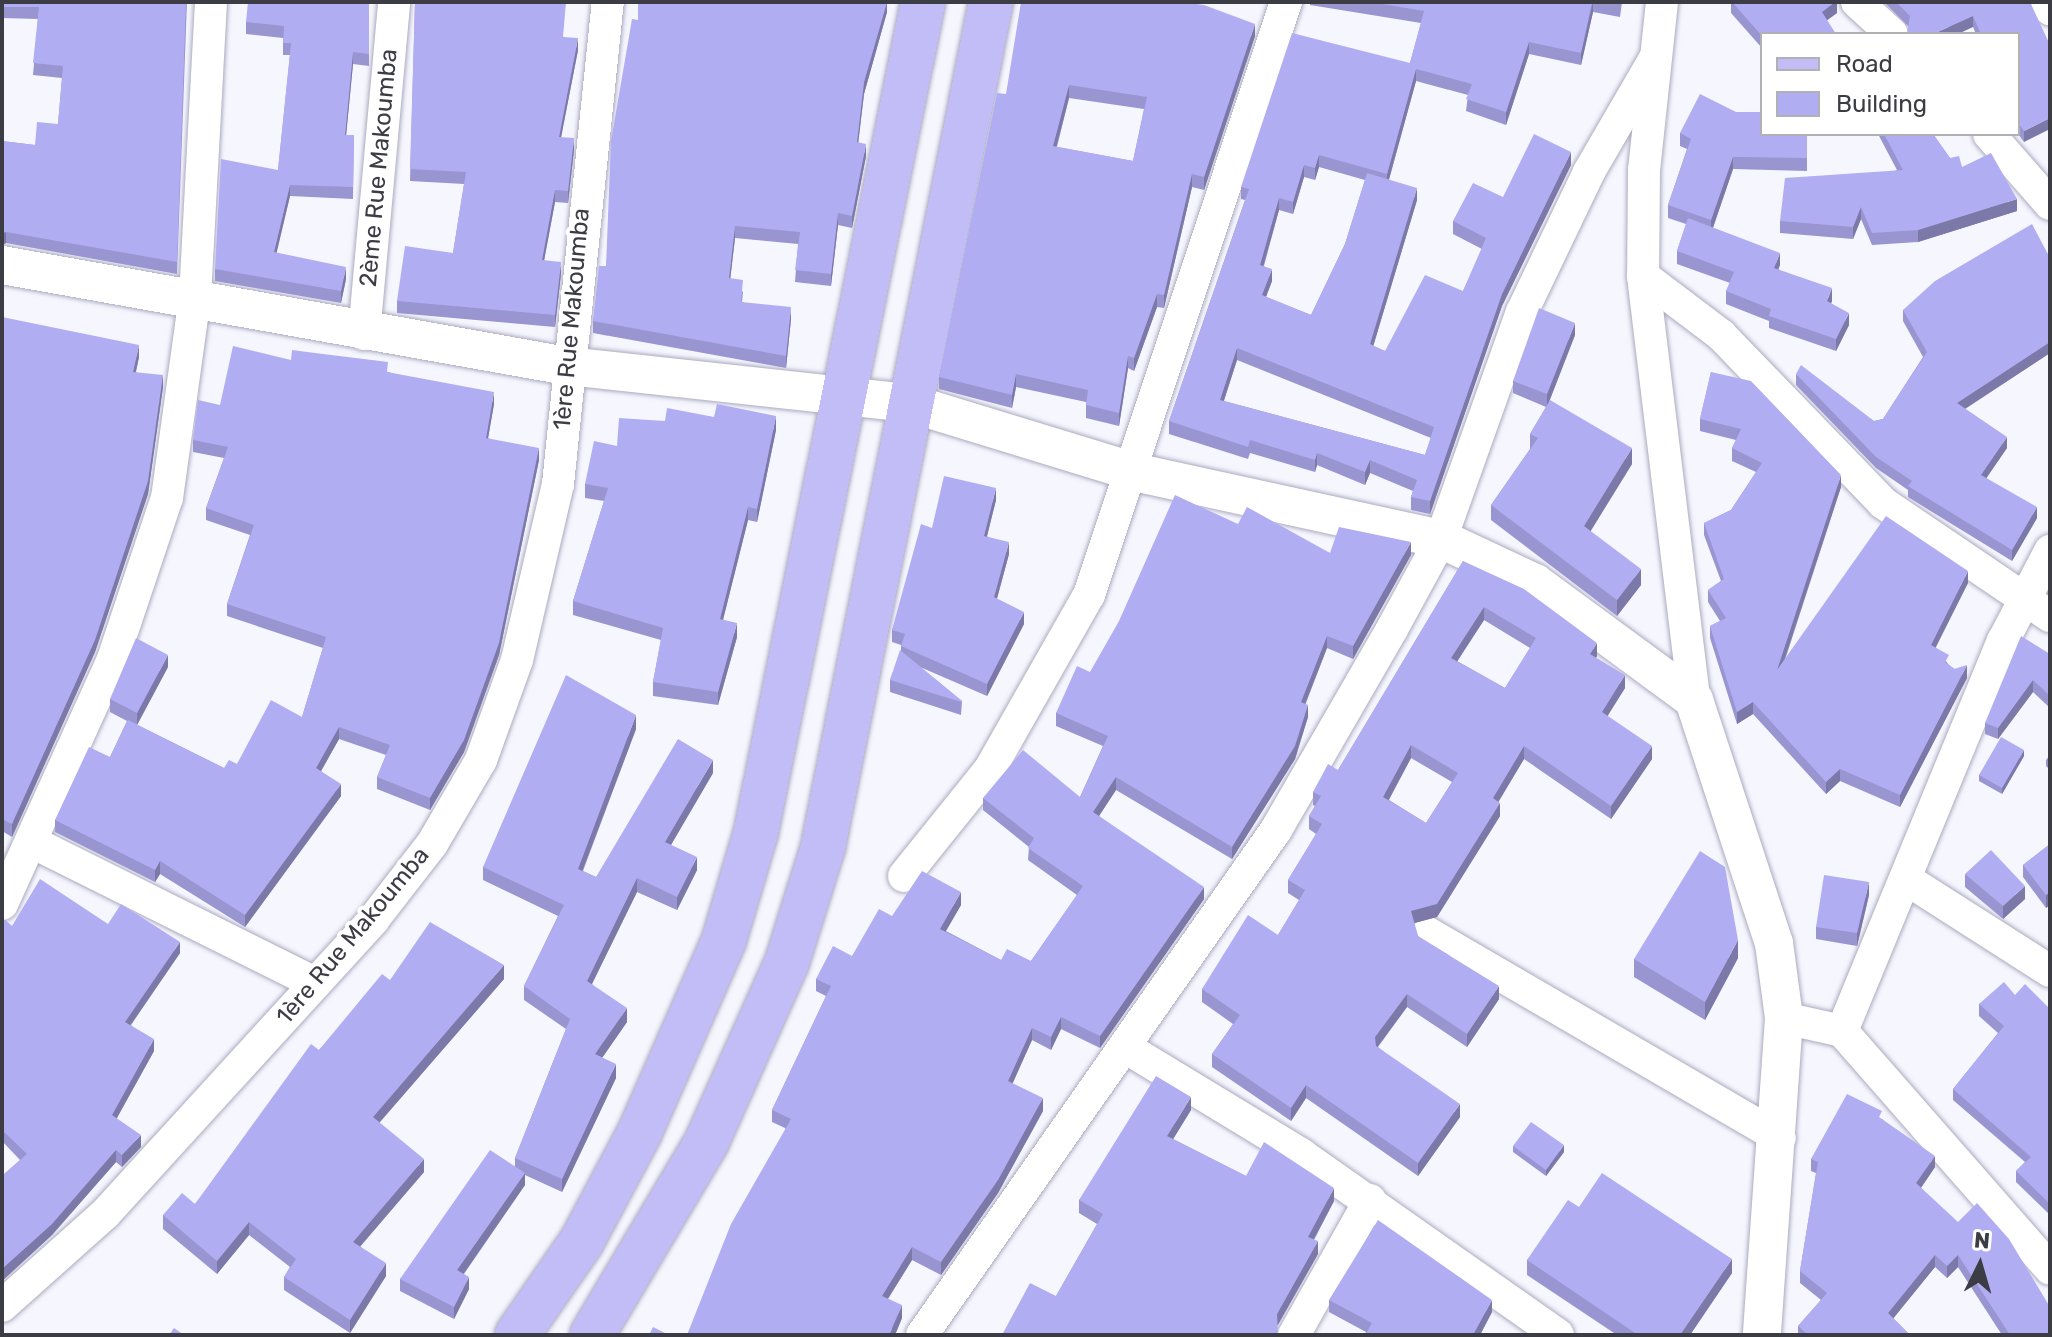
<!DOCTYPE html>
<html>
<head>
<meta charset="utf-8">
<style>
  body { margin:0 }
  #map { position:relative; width:2052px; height:1337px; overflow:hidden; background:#f6f6ff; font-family:Rubik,sans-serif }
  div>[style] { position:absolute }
  .roads { filter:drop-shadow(0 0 2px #aaaabf) drop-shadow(0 0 2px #aaaabf) }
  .minor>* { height:32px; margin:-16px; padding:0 16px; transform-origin:16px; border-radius:16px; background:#fff }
  .tertiary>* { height:38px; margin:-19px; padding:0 19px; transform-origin:19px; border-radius:19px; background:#fff }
  .primary>* { height:44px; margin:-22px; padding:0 22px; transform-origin:22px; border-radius:22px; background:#c3bdf7 }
  .wall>* { inset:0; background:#9895d0 }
  .shaded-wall>* { inset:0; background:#7c79a9 }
  .building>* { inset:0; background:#b1adf2 }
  span { translate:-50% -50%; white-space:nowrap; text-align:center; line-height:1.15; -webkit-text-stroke:8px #fff; paint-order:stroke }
  .street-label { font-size:24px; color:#3c3c45 }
  .frame { position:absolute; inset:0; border:4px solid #3c3c45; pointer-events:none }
  .legend { position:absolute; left:1760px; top:32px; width:260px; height:104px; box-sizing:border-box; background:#fff; border:2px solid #b1b1b5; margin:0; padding:10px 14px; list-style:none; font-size:24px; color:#3c3c45 }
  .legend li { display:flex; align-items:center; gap:16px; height:40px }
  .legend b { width:40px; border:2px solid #b1b1b5 }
  .north { position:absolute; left:1940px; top:1225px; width:80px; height:80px; -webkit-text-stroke:6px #fff; paint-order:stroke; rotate:5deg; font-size:22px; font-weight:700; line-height:32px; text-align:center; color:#3c3c45 }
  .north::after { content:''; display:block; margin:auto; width:28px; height:36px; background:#3c3c45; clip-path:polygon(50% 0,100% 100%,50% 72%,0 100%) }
</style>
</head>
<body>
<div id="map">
  <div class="roads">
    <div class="minor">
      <i style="left:1662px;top:2px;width:169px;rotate:96.1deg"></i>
      <i style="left:1644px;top:170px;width:106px;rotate:90.5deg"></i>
      <i style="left:1643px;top:276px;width:427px;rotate:83.1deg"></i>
      <i style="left:1857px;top:2px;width:47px;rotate:42.4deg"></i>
      <i style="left:2047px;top:2px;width:8px;rotate:67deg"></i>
      <i style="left:1989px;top:134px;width:93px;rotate:48.9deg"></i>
      <i style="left:1643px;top:276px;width:98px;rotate:37.1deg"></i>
      <i style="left:1721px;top:335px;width:233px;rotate:46deg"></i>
      <i style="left:1883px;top:503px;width:202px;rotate:34.1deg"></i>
      <i style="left:364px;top:334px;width:333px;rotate:-84.8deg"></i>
      <i style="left:32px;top:842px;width:316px;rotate:26.5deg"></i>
      <i style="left:904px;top:876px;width:137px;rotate:-51.2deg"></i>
      <i style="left:990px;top:769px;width:200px;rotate:-60.4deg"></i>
      <i style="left:1089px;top:595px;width:625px;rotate:-71.62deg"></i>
      <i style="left:1909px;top:881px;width:167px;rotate:32.6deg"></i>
      <i style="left:2px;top:904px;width:269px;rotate:-65.6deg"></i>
      <i style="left:113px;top:659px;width:170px;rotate:-71.5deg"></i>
      <i style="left:167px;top:498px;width:203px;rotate:-82.1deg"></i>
      <i style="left:195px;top:297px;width:295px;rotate:-86.9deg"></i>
      <i style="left:1428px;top:933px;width:407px;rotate:30.2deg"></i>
      <i style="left:1784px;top:1018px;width:59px;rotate:12.6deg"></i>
      <i style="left:1842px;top:1031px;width:316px;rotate:48.8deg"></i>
      <i style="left:1842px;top:1031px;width:422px;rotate:-67.6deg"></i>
      <i style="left:2003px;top:641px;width:102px;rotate:-62.4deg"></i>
      <i style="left:1128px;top:1049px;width:204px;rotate:31.3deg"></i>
      <i style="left:1302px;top:1155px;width:313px;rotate:35.1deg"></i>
      <i style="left:2px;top:1306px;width:138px;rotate:-41.8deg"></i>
      <i style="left:105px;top:1214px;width:398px;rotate:-47.6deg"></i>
      <i style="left:373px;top:920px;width:96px;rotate:-52.2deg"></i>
      <i style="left:432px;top:844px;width:97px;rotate:-59.7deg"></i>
      <i style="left:481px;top:760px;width:106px;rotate:-70.2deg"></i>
      <i style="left:517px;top:660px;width:181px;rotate:-76.9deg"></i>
      <i style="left:558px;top:484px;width:485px;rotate:-84.1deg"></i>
      <i style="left:922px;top:1335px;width:617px;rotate:-54.97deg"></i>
      <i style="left:1276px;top:830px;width:232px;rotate:-60deg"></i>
      <i style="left:1392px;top:629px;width:102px;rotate:-61.4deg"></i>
      <i style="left:1441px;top:539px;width:241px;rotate:-70.4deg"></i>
      <i style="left:1522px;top:312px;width:155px;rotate:-64.4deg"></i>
      <i style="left:1589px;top:172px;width:132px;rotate:-59.9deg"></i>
      <i style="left:1294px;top:1335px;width:155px;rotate:-60.6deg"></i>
    </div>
    <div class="tertiary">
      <i style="left:2px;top:265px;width:574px;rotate:10.14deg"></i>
      <i style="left:567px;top:366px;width:344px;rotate:6.2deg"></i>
      <i style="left:909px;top:403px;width:235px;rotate:17deg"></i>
      <i style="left:1134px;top:472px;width:314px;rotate:12.3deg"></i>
      <i style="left:1441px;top:539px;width:104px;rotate:25.1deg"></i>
      <i style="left:1535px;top:583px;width:197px;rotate:36.3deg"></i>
      <i style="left:1694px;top:700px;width:256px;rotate:71.8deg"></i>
      <i style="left:1774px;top:943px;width:76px;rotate:82.4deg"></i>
      <i style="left:1784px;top:1018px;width:318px;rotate:94deg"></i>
    </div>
    <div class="primary">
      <i style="left:517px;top:1335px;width:114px;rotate:-55.3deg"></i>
      <i style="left:582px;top:1241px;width:121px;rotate:-62deg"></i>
      <i style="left:639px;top:1134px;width:212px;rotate:-66.3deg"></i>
      <i style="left:724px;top:940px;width:113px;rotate:-73.5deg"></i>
      <i style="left:756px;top:832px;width:847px;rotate:-78.62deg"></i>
      <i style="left:592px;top:1335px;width:226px;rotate:-59.3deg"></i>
      <i style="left:707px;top:1141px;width:196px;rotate:-65.9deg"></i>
      <i style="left:787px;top:962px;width:121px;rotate:-72.6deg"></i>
      <i style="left:823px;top:847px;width:862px;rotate:-78.76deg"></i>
    </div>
  </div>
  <div class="wall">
    <i style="clip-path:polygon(2px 2px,187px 2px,177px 274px,6px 243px,2px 245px,2px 141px,35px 145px,58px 124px,62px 78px,33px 75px,38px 19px,2px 18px)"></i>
    <i style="clip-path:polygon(369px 2px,369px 66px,353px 64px,346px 135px,354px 135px,353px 199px,290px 196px,276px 253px,346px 279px,341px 303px,215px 281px,215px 269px,278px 170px,290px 55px,283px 55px,283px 38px,246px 34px,246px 22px)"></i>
    <i style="clip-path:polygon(415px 2px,564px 37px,578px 50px,561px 137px,574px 150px,568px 203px,555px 202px,544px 260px,561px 274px,555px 327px,397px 313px,397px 301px,453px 253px,464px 184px,410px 181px)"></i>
    <i style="clip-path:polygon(887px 2px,887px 12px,864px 94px,858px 142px,866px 156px,852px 228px,838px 225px,831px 286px,795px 282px,798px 244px,735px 238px,730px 279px,743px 292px,742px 302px,791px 319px,786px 368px,593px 333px,593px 321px,606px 266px,638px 20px)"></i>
    <i style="clip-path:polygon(evenodd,1310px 2px,1622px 2px,1620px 17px,1593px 12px,1581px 65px,1529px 54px,1506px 125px,1466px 111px,1468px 95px,1416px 81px,1389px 180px,1417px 200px,1373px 346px,1385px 351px,1463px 291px,1482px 249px,1453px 234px,1453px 221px,1571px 165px,1502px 306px,1430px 514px,1411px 510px,1411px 497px,1413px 491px,1370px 473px,1365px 485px,1317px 465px,1315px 472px,1250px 453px,1248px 459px,1169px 434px,1169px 421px,1245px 200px,1241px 199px,1241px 187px,1410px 63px,1421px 23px,1310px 5px,1310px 2px,1319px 167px,1365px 180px,1345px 244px,1311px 315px,1266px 297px,1272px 281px,1264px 266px,1279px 210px,1293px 214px,1304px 177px,1315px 180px,1319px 167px,1310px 2px,1237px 360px,1431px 438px,1425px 455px,1224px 401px,1237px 360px)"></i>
    <i style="clip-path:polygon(1731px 2px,1837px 2px,1837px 13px,1827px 20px,1762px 34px,1762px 48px,1731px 13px)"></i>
    <i style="clip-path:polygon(1884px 2px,2030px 2px,2024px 142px,2018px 134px,2018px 34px,1976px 34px,1973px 27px,1908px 26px)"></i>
    <i style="clip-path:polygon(evenodd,1255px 36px,1204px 190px,1192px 187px,1164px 308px,1157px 307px,1134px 371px,1128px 368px,1119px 426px,1086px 418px,1086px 402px,1016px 387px,1012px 408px,939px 389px,939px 377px,1006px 94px,1255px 36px,1069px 98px,1144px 109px,1133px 161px,1057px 147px,1069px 98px)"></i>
    <i style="clip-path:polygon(1736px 112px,1807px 134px,1807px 171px,1733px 169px,1713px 228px,1780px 265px,1778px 269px,1832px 301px,1831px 303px,1849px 325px,1836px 351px,1769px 328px,1769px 321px,1726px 304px,1726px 291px,1730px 283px,1677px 264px,1677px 251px,1686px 224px,1668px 218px,1668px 205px,1687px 149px,1680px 146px,1680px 133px)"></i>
    <i style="clip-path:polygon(1878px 134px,1933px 134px,1950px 158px,2017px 211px,1918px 242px,1872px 245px,1861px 219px,1853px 239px,1780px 233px,1780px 221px,1897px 170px)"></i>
    <i style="clip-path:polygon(2050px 258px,2050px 353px,1965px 409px,2007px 448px,1986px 478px,2037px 518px,2012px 561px,1908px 497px,1908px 490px,1876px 468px,1796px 385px,1796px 374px,1874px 421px,1883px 419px,1923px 357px,1903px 321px,1903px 310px)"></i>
    <i style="clip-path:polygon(2px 317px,139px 357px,136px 372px,163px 387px,148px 494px,95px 652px,12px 837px,2px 831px)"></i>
    <i style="clip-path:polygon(1575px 335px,1549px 402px,1632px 464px,1590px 531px,1641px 585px,1617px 616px,1491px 520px,1491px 505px,1530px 449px,1530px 434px,1546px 407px,1513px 393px,1513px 381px)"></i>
    <i style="clip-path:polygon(291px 360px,388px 372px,494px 404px,488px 438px,539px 460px,499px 655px,464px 752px,430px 810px,377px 789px,377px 777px,386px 755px,339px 739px,321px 771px,341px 796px,245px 927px,160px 874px,155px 882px,55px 832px,55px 820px,110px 757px,127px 721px,110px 712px,110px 699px,168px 667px,137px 725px,224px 768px,237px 764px,302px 717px,323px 648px,227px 616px,227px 604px,250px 535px,206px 520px,206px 508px,224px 458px,193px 452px,193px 440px,220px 405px)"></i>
    <i style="clip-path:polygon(1711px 372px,1841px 487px,1785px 660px,1968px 583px,1935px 647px,1949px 665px,1967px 678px,1900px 807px,1840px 781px,1826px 794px,1753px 714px,1737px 724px,1710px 638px,1710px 626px,1720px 621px,1708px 602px,1708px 590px,1721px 581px,1704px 535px,1704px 523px,1731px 510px,1756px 472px,1732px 461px,1732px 448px,1736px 440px,1700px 431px,1700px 419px)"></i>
    <i style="clip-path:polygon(776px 430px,757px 522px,748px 520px,723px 619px,737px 637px,718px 705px,653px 696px,653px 682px,661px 640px,573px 615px,573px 601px,604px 501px,585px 498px,585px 484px,617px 446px)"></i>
    <i style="clip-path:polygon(996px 500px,987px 536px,1009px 554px,997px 599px,1024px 624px,987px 696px,920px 667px,962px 701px,961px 715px,890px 692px,890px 680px,901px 651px,901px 645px,892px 642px,892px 630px,932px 528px)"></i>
    <i style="clip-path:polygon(1238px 524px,1330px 553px,1411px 555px,1353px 659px,1327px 648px,1306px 703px,1308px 717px,1295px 759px,1232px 859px,1116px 790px,1099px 816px,1204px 899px,1100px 1048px,1061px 1029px,1051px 1050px,1032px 1040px,1012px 1083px,1043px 1111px,998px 1193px,941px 1275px,912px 1260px,888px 1299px,902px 1318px,895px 1335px,785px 1128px,772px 1122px,772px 1110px,826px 996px,816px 991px,816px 979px,852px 956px,892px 916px,961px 905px,946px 931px,1001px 960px,1031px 961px,1077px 895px,1028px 860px,1029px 847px,983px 810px,983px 798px,1080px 797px,1103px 746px,1056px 726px,1056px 713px,1090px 672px)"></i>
    <i style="clip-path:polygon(evenodd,1463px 561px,1597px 656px,1596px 658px,1625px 688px,1607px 716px,1652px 759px,1611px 819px,1524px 759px,1498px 802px,1500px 816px,1437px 917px,1414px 923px,1418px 936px,1499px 999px,1467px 1047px,1407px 1007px,1378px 1047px,1460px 1117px,1418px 1176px,1306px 1098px,1291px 1121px,1212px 1067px,1212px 1054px,1233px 1024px,1202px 1002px,1202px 989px,1278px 935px,1299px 900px,1288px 893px,1288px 880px,1316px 834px,1309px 829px,1309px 816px,1315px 806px,1313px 805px,1313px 792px,1338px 770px,1463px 561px,1484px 620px,1530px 648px,1505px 688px,1457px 661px,1484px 620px,1463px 561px,1411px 758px,1452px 782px,1426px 823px,1389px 800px,1411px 758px)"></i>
    <i style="clip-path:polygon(2050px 654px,2050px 708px,2033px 692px,1998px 739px,1985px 734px,1985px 723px)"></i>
    <i style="clip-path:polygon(636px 729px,583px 871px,596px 877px,713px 773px,671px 845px,697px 870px,677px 910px,637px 892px,592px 984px,627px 1022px,602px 1058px,616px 1078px,562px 1192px,525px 1175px,525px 1185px,464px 1274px,469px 1289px,454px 1319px,400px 1291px,400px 1279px,515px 1166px,515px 1158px,566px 1029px,524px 1000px,524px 986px,558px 916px,483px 880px,483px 867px)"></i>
    <i style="clip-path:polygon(2050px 755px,2050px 770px,2046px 766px,2046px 760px)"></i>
    <i style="clip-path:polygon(2024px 756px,2002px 794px,1979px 781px,1979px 775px)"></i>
    <i style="clip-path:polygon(2050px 844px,2050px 905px,2046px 908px,2023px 877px,2023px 865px)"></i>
    <i style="clip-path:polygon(1965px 874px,2025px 899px,2003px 919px,1965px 887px)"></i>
    <i style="clip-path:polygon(1869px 895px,1857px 946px,1816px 939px,1816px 927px)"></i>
    <i style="clip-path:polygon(2px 918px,12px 926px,108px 924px,180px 953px,131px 1025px,154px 1051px,116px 1119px,141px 1147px,122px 1167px,116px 1162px,52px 1235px,2px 1281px,2px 1176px,20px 1160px,2px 1141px)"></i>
    <i style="clip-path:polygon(1738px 958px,1705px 1020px,1634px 977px,1634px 959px)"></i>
    <i style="clip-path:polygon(504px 979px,379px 1123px,424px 1172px,360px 1246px,386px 1276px,350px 1333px,284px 1290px,284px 1277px,290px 1267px,249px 1235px,217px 1274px,163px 1229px,163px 1215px,195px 1204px,319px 1050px,390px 980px)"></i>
    <i style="clip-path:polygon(2015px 995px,2050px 1009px,2050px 1215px,2016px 1182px,2016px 1171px,2025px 1162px,1953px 1100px,1953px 1089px,1998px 1033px,1979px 1016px,1979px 1004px)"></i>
    <i style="clip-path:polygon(1191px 1110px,1173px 1139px,1246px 1176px,1334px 1201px,1314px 1240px,1318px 1254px,1278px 1325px,1056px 1296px,1097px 1224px,1079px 1213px,1079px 1200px)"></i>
    <i style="clip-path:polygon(1882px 1119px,1935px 1167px,1921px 1188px,2050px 1335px,2002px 1335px,1958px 1267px,1947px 1278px,1935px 1267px,1893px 1318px,1910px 1335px,1798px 1335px,1798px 1326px,1821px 1300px,1800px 1283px,1800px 1271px,1816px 1173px,1811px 1171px,1811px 1159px)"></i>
    <i style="clip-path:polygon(1513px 1146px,1564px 1152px,1546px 1176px,1513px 1152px)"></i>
    <i style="clip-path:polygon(1579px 1207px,1732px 1273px,1690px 1335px,1617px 1335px,1527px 1275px,1527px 1260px)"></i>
    <i style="clip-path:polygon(1329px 1300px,1492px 1312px,1480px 1335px,1365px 1335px,1366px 1332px,1329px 1312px)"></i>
  </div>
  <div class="shaded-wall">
    <i style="clip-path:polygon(887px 2px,887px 12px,864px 94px,857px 154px,857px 142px,864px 82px)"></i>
    <i style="clip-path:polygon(1593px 2px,1593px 12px,1581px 65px,1581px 53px)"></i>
    <i style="clip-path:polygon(1835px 2px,1837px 2px,1837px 13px,1822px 24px,1822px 12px)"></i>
    <i style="clip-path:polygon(1973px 16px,1973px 27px,1958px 34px,1933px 34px)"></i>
    <i style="clip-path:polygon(1255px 24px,1255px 36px,1204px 190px,1204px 177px)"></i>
    <i style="clip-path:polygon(578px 38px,578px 50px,559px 148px,559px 137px)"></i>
    <i style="clip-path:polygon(1529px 42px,1529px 54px,1506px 125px,1506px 112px)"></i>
    <i style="clip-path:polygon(353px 52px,353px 64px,345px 147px,345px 135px)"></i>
    <i style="clip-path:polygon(1416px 69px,1416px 81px,1387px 186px,1387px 174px)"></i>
    <i style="clip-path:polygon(1069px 85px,1069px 98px,1053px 159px,1053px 146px)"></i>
    <i style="clip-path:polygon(2050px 118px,2050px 129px,2024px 142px,2024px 131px)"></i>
    <i style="clip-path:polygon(574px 138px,574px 150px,568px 203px,568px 191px)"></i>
    <i style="clip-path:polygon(866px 144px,866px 156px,852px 228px,852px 216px)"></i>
    <i style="clip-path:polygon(1571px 152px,1571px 165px,1502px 306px,1430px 514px,1430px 501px,1502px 294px)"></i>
    <i style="clip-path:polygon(1319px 155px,1319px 167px,1315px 180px,1315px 168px)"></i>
    <i style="clip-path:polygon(1733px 157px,1733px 169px,1711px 233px,1711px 220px)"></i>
    <i style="clip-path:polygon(1304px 165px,1304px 177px,1293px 214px,1293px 202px)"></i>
    <i style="clip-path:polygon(1192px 174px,1192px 187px,1164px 308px,1164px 295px)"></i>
    <i style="clip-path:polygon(290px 185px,290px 196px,274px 264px,274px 252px)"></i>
    <i style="clip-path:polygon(1417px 188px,1417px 200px,1370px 357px,1370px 344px)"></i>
    <i style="clip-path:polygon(555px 190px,555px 202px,542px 272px,542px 260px)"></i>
    <i style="clip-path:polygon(1279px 198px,1279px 210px,1260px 277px,1260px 265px)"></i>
    <i style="clip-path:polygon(2017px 199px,2017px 211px,1918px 242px,1918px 230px)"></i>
    <i style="clip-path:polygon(1861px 207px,1861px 219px,1853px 239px,1853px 227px)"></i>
    <i style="clip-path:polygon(838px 213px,838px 225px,831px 286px,831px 274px)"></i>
    <i style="clip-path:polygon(735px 226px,735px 238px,729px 290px,729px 278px)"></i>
    <i style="clip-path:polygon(6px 232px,6px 243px,2px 245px,2px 233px)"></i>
    <i style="clip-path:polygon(1780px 253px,1780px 265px,1774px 280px,1774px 268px)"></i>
    <i style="clip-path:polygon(561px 262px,561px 274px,555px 327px,555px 315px)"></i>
    <i style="clip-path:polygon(346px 267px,346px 279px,341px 303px,341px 291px)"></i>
    <i style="clip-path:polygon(1272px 269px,1272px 281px,1262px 307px,1262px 295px)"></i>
    <i style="clip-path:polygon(1832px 288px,1832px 301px,1827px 313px,1827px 301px)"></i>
    <i style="clip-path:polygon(1157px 294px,1157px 307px,1134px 371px,1134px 358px)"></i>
    <i style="clip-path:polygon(791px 307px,791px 319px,786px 368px,786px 356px)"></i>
    <i style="clip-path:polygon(1849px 313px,1849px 325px,1836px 351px,1836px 339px)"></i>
    <i style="clip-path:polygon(1575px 323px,1575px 335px,1547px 407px,1547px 394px)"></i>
    <i style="clip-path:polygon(2050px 342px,2050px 353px,1957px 414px,1957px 403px)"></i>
    <i style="clip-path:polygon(139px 345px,139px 357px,133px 384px,133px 372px)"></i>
    <i style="clip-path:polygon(1237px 348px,1237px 360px,1220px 412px,1220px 400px)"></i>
    <i style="clip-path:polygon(1128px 356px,1128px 368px,1119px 426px,1119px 413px)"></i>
    <i style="clip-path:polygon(1016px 374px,1016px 387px,1012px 408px,1012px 395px)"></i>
    <i style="clip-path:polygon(163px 375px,163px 387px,148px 494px,95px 652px,12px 837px,12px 824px)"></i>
    <i style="clip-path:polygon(494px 392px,494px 404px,486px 450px,486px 438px)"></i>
    <i style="clip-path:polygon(776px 416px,776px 430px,757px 522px,757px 509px)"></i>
    <i style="clip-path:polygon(2007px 437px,2007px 448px,1981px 486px,1981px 475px)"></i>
    <i style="clip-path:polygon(539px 448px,539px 460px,499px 655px,464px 752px,430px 810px,430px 798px)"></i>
    <i style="clip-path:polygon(1632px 448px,1632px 464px,1584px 542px,1584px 526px)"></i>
    <i style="clip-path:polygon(1317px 453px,1317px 465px,1315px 472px,1315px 460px)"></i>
    <i style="clip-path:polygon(1370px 460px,1370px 473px,1365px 485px,1365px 472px)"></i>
    <i style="clip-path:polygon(1841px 475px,1841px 487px,1777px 682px,1777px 670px)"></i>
    <i style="clip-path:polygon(996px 488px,996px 500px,984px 548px,984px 536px)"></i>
    <i style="clip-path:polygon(748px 507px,748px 520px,720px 632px,720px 619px)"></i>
    <i style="clip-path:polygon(2037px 507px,2037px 518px,2012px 561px,2012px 550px)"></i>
    <i style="clip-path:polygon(1009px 542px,1009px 554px,994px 609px,994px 597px)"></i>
    <i style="clip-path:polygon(1411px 542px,1411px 555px,1353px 659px,1353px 646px)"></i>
    <i style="clip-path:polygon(1641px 569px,1641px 585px,1617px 616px,1617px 600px)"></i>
    <i style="clip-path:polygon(1968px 571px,1968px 583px,1931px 657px,1931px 645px)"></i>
    <i style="clip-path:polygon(1484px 607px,1484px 620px,1451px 671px,1451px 658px)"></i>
    <i style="clip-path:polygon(1024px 612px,1024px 624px,987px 696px,987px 684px)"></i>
    <i style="clip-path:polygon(737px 623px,737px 637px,718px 705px,718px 692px)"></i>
    <i style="clip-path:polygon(1327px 636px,1327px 648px,1301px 714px,1301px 702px)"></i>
    <i style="clip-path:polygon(1597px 643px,1597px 656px,1590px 667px,1590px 654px)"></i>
    <i style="clip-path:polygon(168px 655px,168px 667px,137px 725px,137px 713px)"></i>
    <i style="clip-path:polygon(1967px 665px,1967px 678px,1900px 807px,1900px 795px)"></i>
    <i style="clip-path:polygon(1625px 675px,1625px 688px,1602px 725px,1602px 712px)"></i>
    <i style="clip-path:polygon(2033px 680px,2033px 692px,1998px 739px,1998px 728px)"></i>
    <i style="clip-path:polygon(1753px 702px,1753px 714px,1737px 724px,1737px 712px)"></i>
    <i style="clip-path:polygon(1308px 705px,1308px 717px,1295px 759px,1232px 859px,1232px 847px)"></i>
    <i style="clip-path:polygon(636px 715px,636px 729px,578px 882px,578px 869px)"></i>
    <i style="clip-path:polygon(339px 727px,339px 739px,316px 780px,316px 768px)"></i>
    <i style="clip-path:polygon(1411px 745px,1411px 758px,1383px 810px,1383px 797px)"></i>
    <i style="clip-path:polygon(1524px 746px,1524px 759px,1493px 811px,1493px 798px)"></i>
    <i style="clip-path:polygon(1652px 746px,1652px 759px,1611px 819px,1611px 806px)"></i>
    <i style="clip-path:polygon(2024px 750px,2024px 756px,2002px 794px,2002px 788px)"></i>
    <i style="clip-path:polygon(713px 760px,713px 773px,665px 855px,665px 842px)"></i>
    <i style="clip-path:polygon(1840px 769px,1840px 781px,1826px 794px,1826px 782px)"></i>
    <i style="clip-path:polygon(1116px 777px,1116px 790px,1093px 825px,1093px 812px)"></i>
    <i style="clip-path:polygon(341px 784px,341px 796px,245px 927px,245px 915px)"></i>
    <i style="clip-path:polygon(1500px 803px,1500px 816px,1437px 917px,1411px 924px,1411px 911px)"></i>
    <i style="clip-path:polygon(697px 857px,697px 870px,677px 910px,677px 897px)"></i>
    <i style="clip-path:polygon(160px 861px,160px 874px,155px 882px,155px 870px)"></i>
    <i style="clip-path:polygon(637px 878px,637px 892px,587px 994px,587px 981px)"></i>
    <i style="clip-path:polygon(1869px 882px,1869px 895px,1857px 946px,1857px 933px)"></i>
    <i style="clip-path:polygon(2025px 886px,2025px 899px,2003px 919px,2003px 906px)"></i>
    <i style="clip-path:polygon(1204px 887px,1204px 899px,1100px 1048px,1100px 1036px)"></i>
    <i style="clip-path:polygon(961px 892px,961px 905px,940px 941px,940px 929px)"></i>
    <i style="clip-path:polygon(2050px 892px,2050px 905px,2046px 908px,2046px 895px)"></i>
    <i style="clip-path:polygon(1738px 940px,1738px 958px,1705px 1020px,1705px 1002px)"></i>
    <i style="clip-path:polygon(180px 942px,180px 953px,125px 1033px,125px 1022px)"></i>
    <i style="clip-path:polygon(504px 965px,504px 979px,373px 1130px,373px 1117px)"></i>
    <i style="clip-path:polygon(1499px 986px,1499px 999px,1467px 1047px,1467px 1034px)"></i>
    <i style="clip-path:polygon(1407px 994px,1407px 1007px,1375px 1050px,1375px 1037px)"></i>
    <i style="clip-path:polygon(627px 1008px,627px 1022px,595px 1068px,595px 1054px)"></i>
    <i style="clip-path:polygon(1061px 1017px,1061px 1029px,1051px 1050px,1051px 1037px)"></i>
    <i style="clip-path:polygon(1032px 1028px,1032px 1040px,1008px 1094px,1008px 1081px)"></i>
    <i style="clip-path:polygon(154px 1039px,154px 1051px,112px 1127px,112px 1115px)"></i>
    <i style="clip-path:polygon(616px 1064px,616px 1078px,562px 1192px,562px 1179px)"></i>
    <i style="clip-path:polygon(1306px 1085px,1306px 1098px,1291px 1121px,1291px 1108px)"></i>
    <i style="clip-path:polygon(1191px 1097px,1191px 1110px,1167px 1149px,1167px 1136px)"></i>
    <i style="clip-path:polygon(1043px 1098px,1043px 1111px,998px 1193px,941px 1275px,941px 1262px)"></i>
    <i style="clip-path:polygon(1460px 1104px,1460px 1117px,1418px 1176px,1418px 1163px)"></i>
    <i style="clip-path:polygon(141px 1135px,141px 1147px,122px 1167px,122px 1155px)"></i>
    <i style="clip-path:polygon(1564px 1145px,1564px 1152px,1546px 1176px,1546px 1170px)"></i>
    <i style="clip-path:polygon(116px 1150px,116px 1162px,52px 1235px,2px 1281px,2px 1269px)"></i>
    <i style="clip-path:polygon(1935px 1156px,1935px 1167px,1916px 1195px,1916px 1183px)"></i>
    <i style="clip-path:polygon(424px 1159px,424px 1172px,353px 1255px,353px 1242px)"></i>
    <i style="clip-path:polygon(525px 1173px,525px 1185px,457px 1283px,457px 1270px)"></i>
    <i style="clip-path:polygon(1334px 1188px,1334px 1201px,1308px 1250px,1308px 1237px)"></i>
    <i style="clip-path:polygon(249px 1222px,249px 1235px,217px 1274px,217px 1261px)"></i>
    <i style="clip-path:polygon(1318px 1241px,1318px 1254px,1277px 1326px,1277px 1314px)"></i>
    <i style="clip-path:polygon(912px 1247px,912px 1260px,882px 1308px,882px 1296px)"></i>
    <i style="clip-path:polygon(1935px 1255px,1935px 1267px,1888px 1325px,1888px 1313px)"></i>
    <i style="clip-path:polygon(1958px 1255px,1958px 1267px,1947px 1278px,1947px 1266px)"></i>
    <i style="clip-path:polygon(1732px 1259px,1732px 1273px,1690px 1335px,1680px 1335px)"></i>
    <i style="clip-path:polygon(386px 1263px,386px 1276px,350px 1333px,350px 1320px)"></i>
    <i style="clip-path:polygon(469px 1277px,469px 1289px,454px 1319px,454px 1307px)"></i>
    <i style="clip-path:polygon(1492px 1300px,1492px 1312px,1480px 1335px,1473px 1335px)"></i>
    <i style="clip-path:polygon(902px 1305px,902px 1318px,895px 1335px,889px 1335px)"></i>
  </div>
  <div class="building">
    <i style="clip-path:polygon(2px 2px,186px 2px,177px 262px,6px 232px,2px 233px,2px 141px,35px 145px,37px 122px,58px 124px,63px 66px,33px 63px,39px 7px,2px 7px)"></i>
    <i style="clip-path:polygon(248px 2px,369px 2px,369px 54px,353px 52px,345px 135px,354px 135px,353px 187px,290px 185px,274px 252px,346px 267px,341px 291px,215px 269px,221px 159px,278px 170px,291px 43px,283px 43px,284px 26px,246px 22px)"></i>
    <i style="clip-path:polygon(415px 2px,566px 2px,563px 37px,578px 38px,559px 137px,574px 138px,568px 191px,555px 190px,542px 260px,561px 262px,555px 315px,397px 301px,405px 246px,453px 253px,466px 172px,410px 169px)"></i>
    <i style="clip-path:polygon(638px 2px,887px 2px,864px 82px,857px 142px,866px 144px,852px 216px,838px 213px,831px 274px,795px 270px,800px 232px,735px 226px,729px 278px,743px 280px,741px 302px,791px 307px,786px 356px,593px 321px,599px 266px,606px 266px,611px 141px,632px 19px,638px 20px)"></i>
    <i style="clip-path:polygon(evenodd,1021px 2px,1182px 2px,1204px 5px,1255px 24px,1204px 177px,1192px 174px,1164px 295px,1157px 294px,1134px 358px,1128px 356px,1119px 413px,1086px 405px,1088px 390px,1016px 374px,1012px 395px,939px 377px,997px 93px,1006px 94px,1021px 2px,1069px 85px,1147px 97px,1133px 161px,1053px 146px,1069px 85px)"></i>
    <i style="clip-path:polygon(evenodd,1370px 2px,1592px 2px,1581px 53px,1529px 42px,1506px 112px,1466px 99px,1472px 84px,1416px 69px,1387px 174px,1319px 155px,1315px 168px,1304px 165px,1293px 202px,1279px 198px,1260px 265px,1272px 269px,1262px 295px,1311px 315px,1345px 244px,1367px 173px,1417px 188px,1370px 344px,1385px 351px,1425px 275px,1463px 291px,1486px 238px,1453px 221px,1473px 183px,1503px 197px,1534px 134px,1571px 152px,1502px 294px,1430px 501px,1411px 497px,1417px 480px,1370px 460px,1365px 472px,1317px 453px,1315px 460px,1250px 440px,1248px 447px,1169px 421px,1249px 189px,1241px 187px,1292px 33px,1410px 63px,1424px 11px,1370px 2px,1237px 348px,1434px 427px,1425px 455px,1220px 400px,1237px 348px)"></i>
    <i style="clip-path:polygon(1732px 2px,1835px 2px,1822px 12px,1836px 34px,1762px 34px,1762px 36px)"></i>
    <i style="clip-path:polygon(1896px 2px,2030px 2px,2050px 45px,2050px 118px,2024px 131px,2018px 123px,2018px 34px,1981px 34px,1973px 16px,1933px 34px,1907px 34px,1910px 16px)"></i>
    <i style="clip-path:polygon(1700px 94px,1736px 112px,1762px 112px,1762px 134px,1807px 134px,1807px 158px,1733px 157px,1711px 220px,1668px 205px,1691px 139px,1680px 133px)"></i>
    <i style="clip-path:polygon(1884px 134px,1933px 134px,1950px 158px,1959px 156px,1962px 167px,1991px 153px,2017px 199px,1918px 230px,1872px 233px,1861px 207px,1853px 227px,1780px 221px,1785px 178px,1903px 170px)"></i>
    <i style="clip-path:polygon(1688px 218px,1780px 253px,1774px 268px,1832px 288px,1827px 301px,1849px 313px,1836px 339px,1769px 316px,1771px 309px,1726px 291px,1734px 272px,1677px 251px)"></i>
    <i style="clip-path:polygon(2032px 224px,2050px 258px,2050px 342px,1957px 403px,2007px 437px,1981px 475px,2037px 507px,2012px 550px,1908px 486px,1912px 481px,1876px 457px,1796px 374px,1801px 365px,1874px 421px,1883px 419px,1927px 352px,1903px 310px,1935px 281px)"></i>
    <i style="clip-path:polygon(1539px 308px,1575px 323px,1547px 394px,1513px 381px)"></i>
    <i style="clip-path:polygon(2px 317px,139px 345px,133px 372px,163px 375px,148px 481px,95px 640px,12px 824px,2px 819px)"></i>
    <i style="clip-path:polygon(233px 346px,291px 360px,292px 350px,388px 362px,387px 372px,494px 392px,486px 438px,539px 448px,499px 643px,464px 740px,430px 798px,377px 777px,390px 745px,339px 727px,316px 768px,341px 784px,245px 915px,160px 861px,155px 870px,55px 820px,89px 747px,110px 757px,128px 720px,224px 768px,229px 760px,237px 764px,271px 700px,302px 717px,326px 637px,227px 604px,254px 525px,206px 508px,228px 447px,193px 440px,198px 400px,220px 405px)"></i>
    <i style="clip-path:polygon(1711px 372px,1751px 381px,1841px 475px,1777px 670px,1886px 516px,1968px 571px,1931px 645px,1949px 655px,1945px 662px,1954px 669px,1967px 665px,1900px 795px,1840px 769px,1826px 782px,1753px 702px,1737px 712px,1710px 626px,1726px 618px,1708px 590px,1724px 579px,1704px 523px,1731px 510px,1762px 463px,1732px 448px,1741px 429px,1700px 419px)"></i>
    <i style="clip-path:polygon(1550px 400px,1632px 448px,1584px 526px,1641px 569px,1617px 600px,1491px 505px,1538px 438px,1530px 434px)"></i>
    <i style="clip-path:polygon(717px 404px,776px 416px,757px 509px,748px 507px,720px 619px,737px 623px,718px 692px,653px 682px,663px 628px,573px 601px,608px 488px,585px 484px,594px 441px,617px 446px,619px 418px,665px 421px,667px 408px,714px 417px)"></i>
    <i style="clip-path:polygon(944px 476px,996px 488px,984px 536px,1009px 542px,994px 597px,1024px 612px,987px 684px,901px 646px,905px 634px,892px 630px,921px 524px,932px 528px)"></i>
    <i style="clip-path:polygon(1175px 495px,1238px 524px,1247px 507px,1330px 553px,1339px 527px,1411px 542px,1353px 646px,1327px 636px,1301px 702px,1308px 705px,1295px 746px,1232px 847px,1116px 777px,1093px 812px,1204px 887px,1100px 1036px,1061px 1017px,1051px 1037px,1032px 1028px,1008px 1081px,1043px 1098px,998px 1180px,941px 1262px,912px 1247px,882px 1296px,902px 1305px,889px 1335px,687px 1335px,731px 1224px,791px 1119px,772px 1110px,831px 986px,816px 979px,833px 946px,852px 956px,879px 909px,892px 916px,922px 871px,961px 892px,940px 929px,1001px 960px,1007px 949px,1031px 961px,1083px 886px,1028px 848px,1034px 838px,983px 798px,1023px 750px,1080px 797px,1108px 736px,1056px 713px,1077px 666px,1090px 672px,1119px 621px)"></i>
    <i style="clip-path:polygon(evenodd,1463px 561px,1524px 589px,1597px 643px,1590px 654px,1625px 675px,1602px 712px,1652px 746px,1611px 806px,1524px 746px,1493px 798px,1500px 803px,1437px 904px,1411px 911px,1418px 936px,1499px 986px,1467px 1034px,1407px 994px,1375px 1037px,1376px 1046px,1460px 1104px,1418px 1163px,1306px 1085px,1291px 1108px,1212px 1054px,1240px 1015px,1202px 989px,1248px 915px,1278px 935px,1305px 890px,1288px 880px,1322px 824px,1309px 816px,1321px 796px,1313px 792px,1328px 764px,1338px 770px,1463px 561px,1484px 607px,1536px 638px,1505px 688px,1451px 658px,1484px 607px,1463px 561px,1411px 745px,1458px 773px,1426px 823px,1383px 797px,1411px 745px)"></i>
    <i style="clip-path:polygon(2021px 636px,2050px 654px,2050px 696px,2033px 680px,1998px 728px,1985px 723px)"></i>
    <i style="clip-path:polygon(136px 638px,168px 655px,137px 713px,110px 699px)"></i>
    <i style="clip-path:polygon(900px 650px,962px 701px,961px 702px,890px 680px)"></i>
    <i style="clip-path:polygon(566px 675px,636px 715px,578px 869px,596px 877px,678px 739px,713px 760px,665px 842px,697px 857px,677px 897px,637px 878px,587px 981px,627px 1008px,595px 1054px,616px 1064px,562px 1179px,515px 1158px,570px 1019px,524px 986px,564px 905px,483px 867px)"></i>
    <i style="clip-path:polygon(2001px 737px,2024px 750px,2002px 788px,1979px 775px)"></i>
    <i style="clip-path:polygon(2050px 844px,2050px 892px,2046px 895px,2023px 865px)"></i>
    <i style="clip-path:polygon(1991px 850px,2025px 886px,2003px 906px,1965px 874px)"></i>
    <i style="clip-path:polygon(1700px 851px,1725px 867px,1738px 940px,1705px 1002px,1634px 959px)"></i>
    <i style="clip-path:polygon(1824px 875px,1869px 882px,1857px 933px,1816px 927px)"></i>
    <i style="clip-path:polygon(40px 879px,108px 924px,121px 904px,180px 942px,125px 1022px,154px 1039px,112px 1115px,141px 1135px,122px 1155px,116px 1150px,52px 1224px,2px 1269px,2px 1176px,27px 1154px,2px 1130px,2px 918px,12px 926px)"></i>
    <i style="clip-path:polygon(430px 922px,504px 965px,373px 1117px,424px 1159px,353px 1242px,386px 1263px,350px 1320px,284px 1277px,296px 1259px,249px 1222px,217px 1261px,163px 1215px,182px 1193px,195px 1204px,311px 1044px,319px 1050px,382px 974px,390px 980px)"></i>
    <i style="clip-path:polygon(2004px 982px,2015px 995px,2025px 984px,2050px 1009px,2050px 1204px,2016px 1171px,2031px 1157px,1953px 1089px,2004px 1026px,1979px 1004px)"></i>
    <i style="clip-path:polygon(1156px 1076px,1191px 1097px,1167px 1136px,1246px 1176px,1264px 1142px,1334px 1188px,1308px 1237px,1318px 1241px,1277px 1314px,1278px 1335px,1002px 1335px,1030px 1283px,1056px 1296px,1103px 1214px,1079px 1200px)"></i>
    <i style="clip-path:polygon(1847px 1094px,1882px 1111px,1879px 1117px,1935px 1156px,1916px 1183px,1958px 1222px,1977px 1203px,2009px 1239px,2050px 1307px,2050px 1335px,2010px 1335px,1958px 1255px,1947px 1266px,1935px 1255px,1888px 1313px,1910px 1335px,1808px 1335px,1798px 1326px,1827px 1293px,1800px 1271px,1818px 1162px,1811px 1159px)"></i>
    <i style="clip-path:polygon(1531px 1122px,1564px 1145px,1546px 1170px,1513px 1146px)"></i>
    <i style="clip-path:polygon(490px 1150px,525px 1173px,457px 1270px,469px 1277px,454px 1307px,400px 1279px)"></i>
    <i style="clip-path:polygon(1602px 1173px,1732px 1259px,1680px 1335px,1638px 1335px,1527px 1260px,1568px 1200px,1579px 1207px)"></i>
    <i style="clip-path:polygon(1378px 1220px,1492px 1300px,1473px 1335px,1365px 1335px,1372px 1323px,1329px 1300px)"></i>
    <i style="clip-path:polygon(653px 1327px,669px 1335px,649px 1335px)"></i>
    <i style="clip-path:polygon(174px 1328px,184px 1335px,169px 1335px)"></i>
  </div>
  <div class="street-label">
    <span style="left:379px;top:168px;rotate:-85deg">2ème Rue Makoumba</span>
    <span style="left:572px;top:319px;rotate:-85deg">1ère Rue Makoumba</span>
    <span style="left:353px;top:936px;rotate:-50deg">1ère Rue Makoumba</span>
  </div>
  <div class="frame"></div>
  <ul class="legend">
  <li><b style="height:10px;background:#c3bdf7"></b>Road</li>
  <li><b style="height:22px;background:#b1adf2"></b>Building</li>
  </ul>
  <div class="north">N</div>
</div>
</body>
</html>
